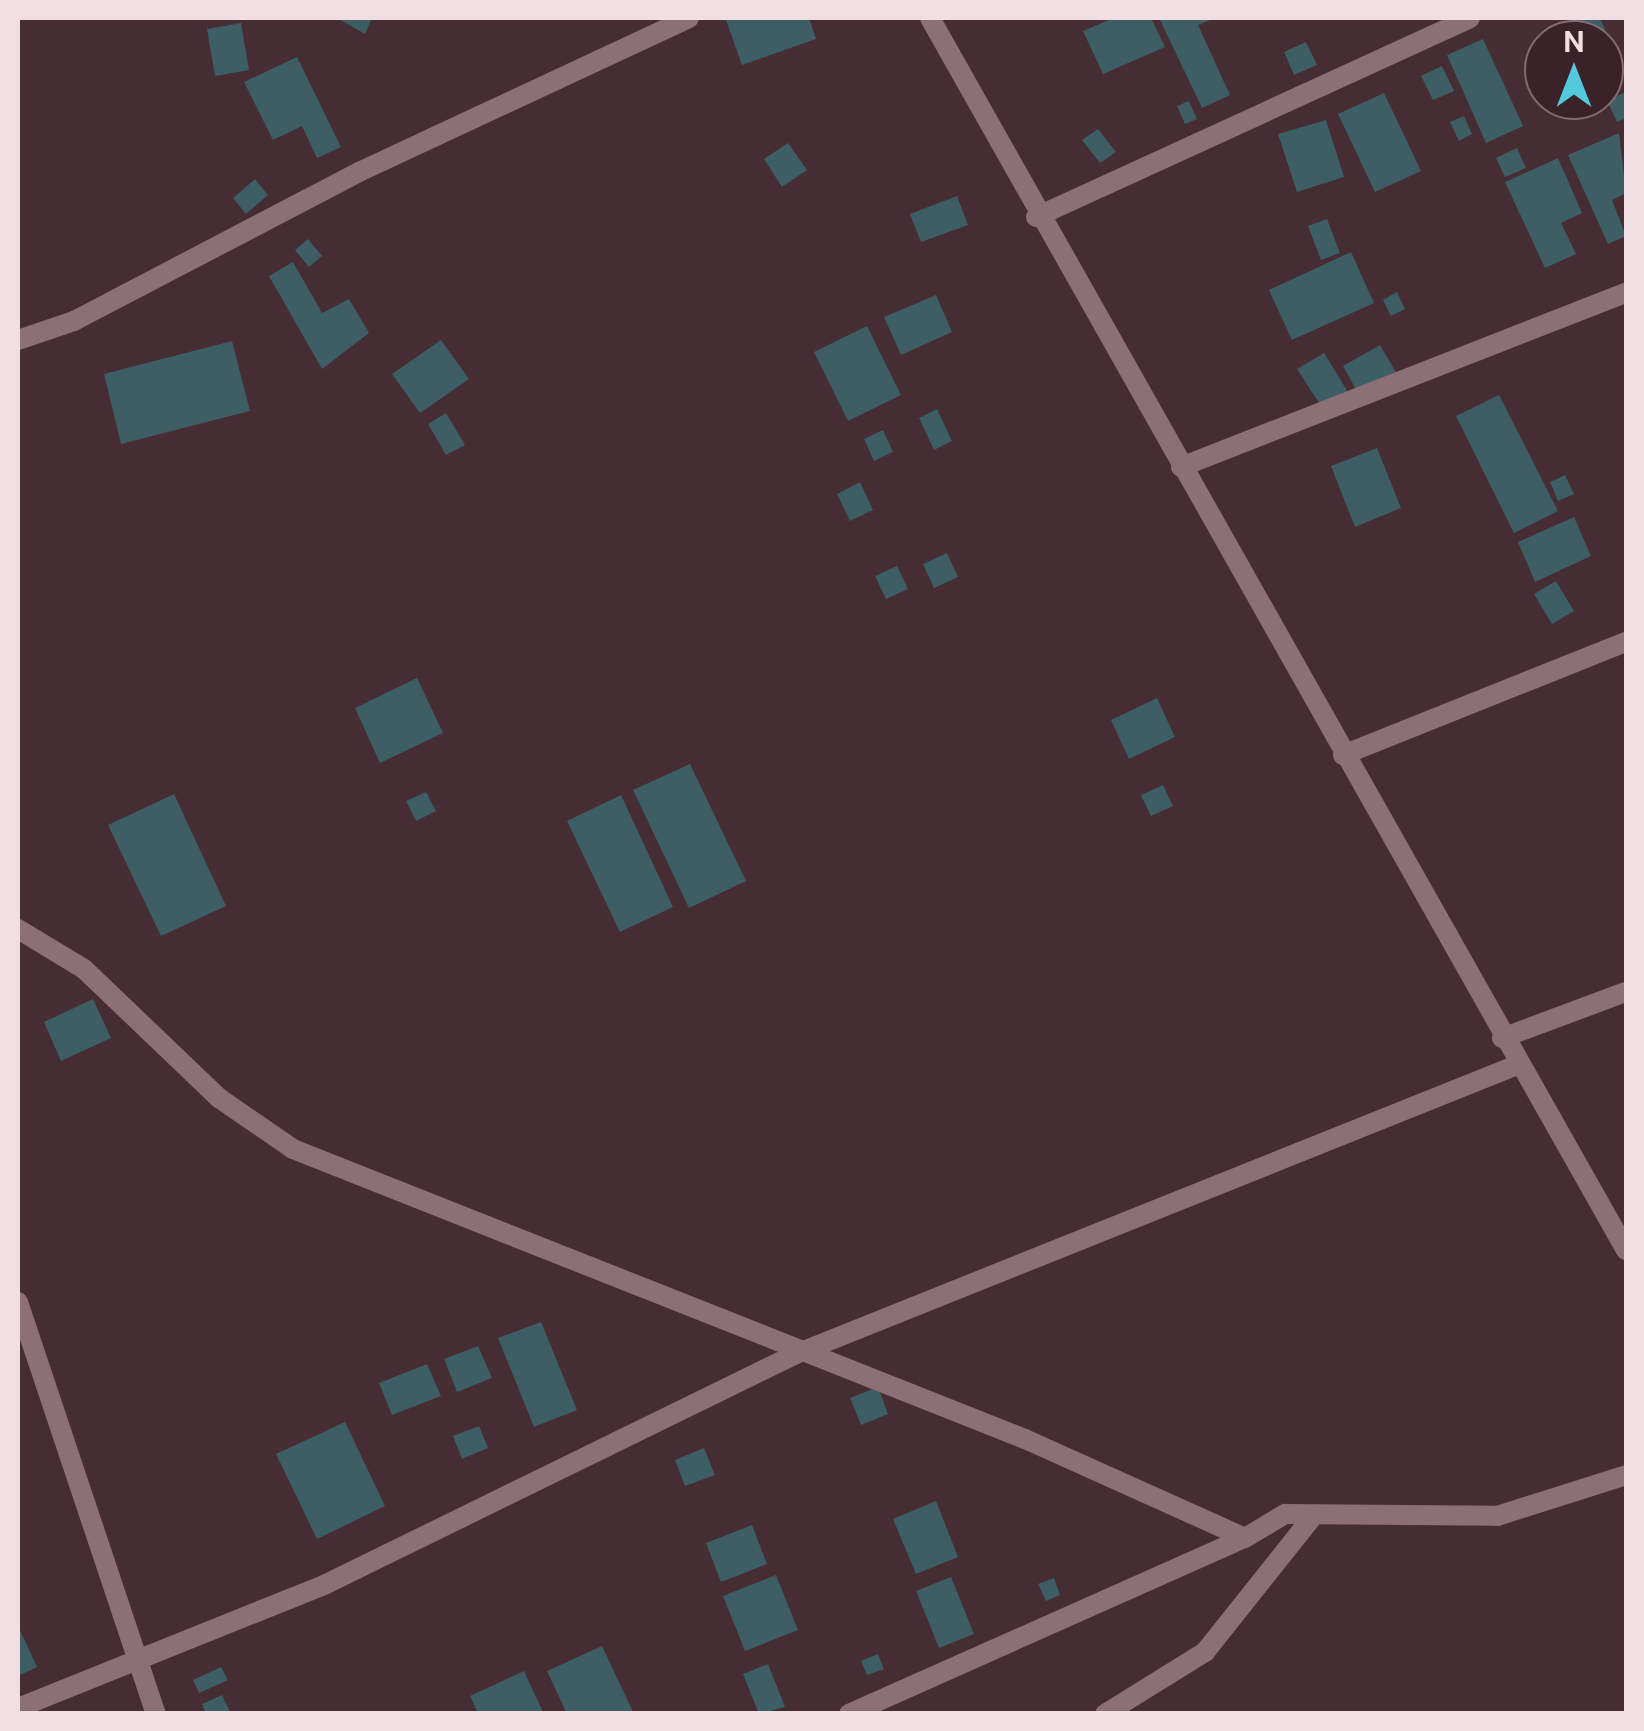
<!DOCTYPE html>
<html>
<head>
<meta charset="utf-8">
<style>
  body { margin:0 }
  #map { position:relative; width:1644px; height:1731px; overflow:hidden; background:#462c33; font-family:"Public Sans",sans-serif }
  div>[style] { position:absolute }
  .building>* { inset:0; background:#3d5e64 }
  .street>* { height:20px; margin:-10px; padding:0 10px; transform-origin:10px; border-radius:10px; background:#8d6f76 }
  span { translate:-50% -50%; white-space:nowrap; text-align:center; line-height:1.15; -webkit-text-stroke:8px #3b2229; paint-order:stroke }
  .frame { position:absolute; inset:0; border:20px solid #f0dee2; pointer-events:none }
  .north { position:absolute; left:1524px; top:20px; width:100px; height:100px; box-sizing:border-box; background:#3b2229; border:2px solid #836d73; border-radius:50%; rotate:0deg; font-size:28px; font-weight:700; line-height:40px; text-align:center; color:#f0dee2 }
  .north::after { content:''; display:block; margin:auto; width:35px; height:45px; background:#53cadc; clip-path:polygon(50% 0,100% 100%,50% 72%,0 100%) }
</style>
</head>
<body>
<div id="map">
  <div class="building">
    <i style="clip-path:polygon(337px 18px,372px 18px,365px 34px)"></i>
    <i style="clip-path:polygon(733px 18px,809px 18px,816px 39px,742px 65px,726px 20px)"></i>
    <i style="clip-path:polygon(1114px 18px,1151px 18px,1165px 47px,1103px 74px,1083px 31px)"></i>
    <i style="clip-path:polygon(1159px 18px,1215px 18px,1198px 25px,1230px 95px,1202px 108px)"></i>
    <i style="clip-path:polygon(1577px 18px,1600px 18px,1608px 36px,1588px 40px)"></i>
    <i style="clip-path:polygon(241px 23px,249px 70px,215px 76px,207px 29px)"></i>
    <i style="clip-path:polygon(1483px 39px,1523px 126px,1486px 143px,1447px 55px)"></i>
    <i style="clip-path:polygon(1306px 42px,1317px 65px,1294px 75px,1284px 52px)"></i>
    <i style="clip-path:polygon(297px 57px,341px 147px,317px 158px,302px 126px,273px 140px,244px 82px)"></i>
    <i style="clip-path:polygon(1442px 66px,1454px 91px,1433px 100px,1421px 76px)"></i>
    <i style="clip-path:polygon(1626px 92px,1626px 118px,1617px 122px,1607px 100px)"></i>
    <i style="clip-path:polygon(1384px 93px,1421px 171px,1375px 192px,1338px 114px)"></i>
    <i style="clip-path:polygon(1189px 101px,1197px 119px,1185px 124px,1177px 106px)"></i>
    <i style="clip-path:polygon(1464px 116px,1472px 134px,1459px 141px,1450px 122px)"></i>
    <i style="clip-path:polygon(1326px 120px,1344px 177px,1297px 192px,1278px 134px)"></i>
    <i style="clip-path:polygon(1098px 129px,1116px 152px,1100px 163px,1082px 140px)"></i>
    <i style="clip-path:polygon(1619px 133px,1626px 193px,1612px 200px,1626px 236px,1608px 244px,1568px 155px)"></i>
    <i style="clip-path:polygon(788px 143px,807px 170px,782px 187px,764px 159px)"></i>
    <i style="clip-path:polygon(1517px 148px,1526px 168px,1505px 177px,1496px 158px)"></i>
    <i style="clip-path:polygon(1558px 158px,1582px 213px,1561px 223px,1576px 254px,1545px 268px,1505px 182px)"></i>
    <i style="clip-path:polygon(255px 179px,268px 195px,246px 214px,233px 198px)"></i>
    <i style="clip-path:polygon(957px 196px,968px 225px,921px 242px,910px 214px)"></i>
    <i style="clip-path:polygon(1327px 219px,1340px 253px,1321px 260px,1308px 226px)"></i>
    <i style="clip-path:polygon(308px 239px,322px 256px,309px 267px,295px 250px)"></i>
    <i style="clip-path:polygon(1351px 252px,1374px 303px,1292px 340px,1269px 290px)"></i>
    <i style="clip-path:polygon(293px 262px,322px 313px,349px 299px,369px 333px,322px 369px,269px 276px)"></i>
    <i style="clip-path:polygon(1397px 292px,1405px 309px,1391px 316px,1383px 300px)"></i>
    <i style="clip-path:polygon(936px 295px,952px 332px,901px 355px,884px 317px)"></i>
    <i style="clip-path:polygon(867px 326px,901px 395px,848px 421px,814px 352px)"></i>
    <i style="clip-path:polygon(441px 340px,469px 379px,420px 413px,392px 374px)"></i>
    <i style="clip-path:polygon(232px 341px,250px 411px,121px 444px,104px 374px)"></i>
    <i style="clip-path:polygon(1380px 345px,1397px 374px,1359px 395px,1343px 366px)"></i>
    <i style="clip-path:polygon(1324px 353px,1348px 392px,1323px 409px,1297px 369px)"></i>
    <i style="clip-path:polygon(1499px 395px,1558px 511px,1514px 533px,1456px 416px)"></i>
    <i style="clip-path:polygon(937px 409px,952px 441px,934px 450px,919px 418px)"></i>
    <i style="clip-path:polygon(446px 413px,465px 445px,446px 455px,428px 424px)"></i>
    <i style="clip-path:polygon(883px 430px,893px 452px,874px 461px,864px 439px)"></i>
    <i style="clip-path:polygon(1377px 448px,1401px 508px,1355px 527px,1331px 466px)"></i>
    <i style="clip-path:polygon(1565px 475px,1574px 494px,1558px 501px,1550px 482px)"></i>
    <i style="clip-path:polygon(860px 482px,873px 510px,850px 521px,837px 494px)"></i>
    <i style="clip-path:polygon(1574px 517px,1591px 556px,1535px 582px,1518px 542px)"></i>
    <i style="clip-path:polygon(947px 553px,958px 577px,934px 588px,923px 564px)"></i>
    <i style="clip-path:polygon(897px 566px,908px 589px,886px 599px,875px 576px)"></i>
    <i style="clip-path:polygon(1556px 581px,1574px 611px,1552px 624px,1534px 594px)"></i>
    <i style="clip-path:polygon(417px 678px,443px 733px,380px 763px,355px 708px)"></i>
    <i style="clip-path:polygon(1157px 698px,1175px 737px,1129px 759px,1111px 720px)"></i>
    <i style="clip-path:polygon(690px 764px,746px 881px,689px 908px,633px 790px)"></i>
    <i style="clip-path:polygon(1163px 785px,1173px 806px,1151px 816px,1141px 795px)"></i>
    <i style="clip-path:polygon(426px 792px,436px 811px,416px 821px,406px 801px)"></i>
    <i style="clip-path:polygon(174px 794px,226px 906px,161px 936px,108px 825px)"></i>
    <i style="clip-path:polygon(621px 795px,673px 907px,620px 932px,567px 821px)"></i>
    <i style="clip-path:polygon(93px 999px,111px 1038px,61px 1061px,44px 1022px)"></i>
    <i style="clip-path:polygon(541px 1322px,577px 1410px,534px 1427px,498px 1338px)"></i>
    <i style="clip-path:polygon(478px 1346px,492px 1378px,457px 1392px,444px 1359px)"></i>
    <i style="clip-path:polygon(427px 1364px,441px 1396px,392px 1415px,379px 1383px)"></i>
    <i style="clip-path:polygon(878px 1387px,888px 1414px,861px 1425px,850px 1398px)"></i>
    <i style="clip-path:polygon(345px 1422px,385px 1506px,317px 1539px,276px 1454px)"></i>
    <i style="clip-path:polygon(479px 1426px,488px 1448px,462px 1459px,453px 1436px)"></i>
    <i style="clip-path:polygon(704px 1448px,715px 1475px,685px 1486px,675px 1460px)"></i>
    <i style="clip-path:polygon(936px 1501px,958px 1557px,916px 1574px,893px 1519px)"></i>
    <i style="clip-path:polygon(752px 1525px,767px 1564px,721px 1582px,706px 1543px)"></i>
    <i style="clip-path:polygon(776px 1575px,798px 1630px,745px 1651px,723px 1596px)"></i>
    <i style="clip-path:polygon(951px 1577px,974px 1634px,939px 1648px,916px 1591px)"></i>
    <i style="clip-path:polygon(1054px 1578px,1060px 1595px,1046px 1601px,1038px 1584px)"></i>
    <i style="clip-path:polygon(18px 1626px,37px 1667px,18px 1676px)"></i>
    <i style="clip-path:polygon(602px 1646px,634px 1714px,567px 1714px,547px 1671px)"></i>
    <i style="clip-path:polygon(878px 1654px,884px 1669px,867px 1675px,861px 1661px)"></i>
    <i style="clip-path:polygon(768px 1664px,785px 1707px,759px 1714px,743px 1674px)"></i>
    <i style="clip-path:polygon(221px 1667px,228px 1680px,199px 1693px,193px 1680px)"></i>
    <i style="clip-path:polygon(524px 1671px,544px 1714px,478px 1714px,470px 1696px)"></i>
    <i style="clip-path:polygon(222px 1695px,231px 1714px,206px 1714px,202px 1704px)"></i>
  </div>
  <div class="street">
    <i style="left:930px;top:18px;width:1415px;rotate:60.54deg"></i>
    <i style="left:1036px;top:217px;width:477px;rotate:-24.6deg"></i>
    <i style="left:18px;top:340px;width:59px;rotate:-18.7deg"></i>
    <i style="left:74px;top:321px;width:322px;rotate:-27.6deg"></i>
    <i style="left:359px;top:172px;width:364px;rotate:-25deg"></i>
    <i style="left:1181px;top:467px;width:478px;rotate:-21.4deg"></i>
    <i style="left:1343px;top:755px;width:305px;rotate:-21.8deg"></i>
    <i style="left:18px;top:929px;width:77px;rotate:31.2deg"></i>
    <i style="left:84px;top:969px;width:187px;rotate:43.7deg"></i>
    <i style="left:219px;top:1098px;width:90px;rotate:34.6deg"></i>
    <i style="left:293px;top:1149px;width:787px;rotate:21.61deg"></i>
    <i style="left:1025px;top:1439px;width:241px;rotate:24.2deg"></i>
    <i style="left:1245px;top:1538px;width:47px;rotate:-31deg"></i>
    <i style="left:1285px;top:1514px;width:212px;rotate:0.5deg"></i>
    <i style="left:1497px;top:1516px;width:135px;rotate:-17.6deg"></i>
    <i style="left:1502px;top:1038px;width:132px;rotate:-20.4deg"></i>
    <i style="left:18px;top:1302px;width:434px;rotate:71.5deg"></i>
    <i style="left:18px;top:1708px;width:330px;rotate:-21.9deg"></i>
    <i style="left:324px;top:1585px;width:525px;rotate:-26.08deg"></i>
    <i style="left:796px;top:1354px;width:777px;rotate:-21.84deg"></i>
    <i style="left:849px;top:1714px;width:433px;rotate:-24deg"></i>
    <i style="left:1105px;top:1714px;width:118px;rotate:-31.8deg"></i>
    <i style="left:1205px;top:1652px;width:175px;rotate:-51.5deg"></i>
  </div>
  <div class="frame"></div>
  <div class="north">N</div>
</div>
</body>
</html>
